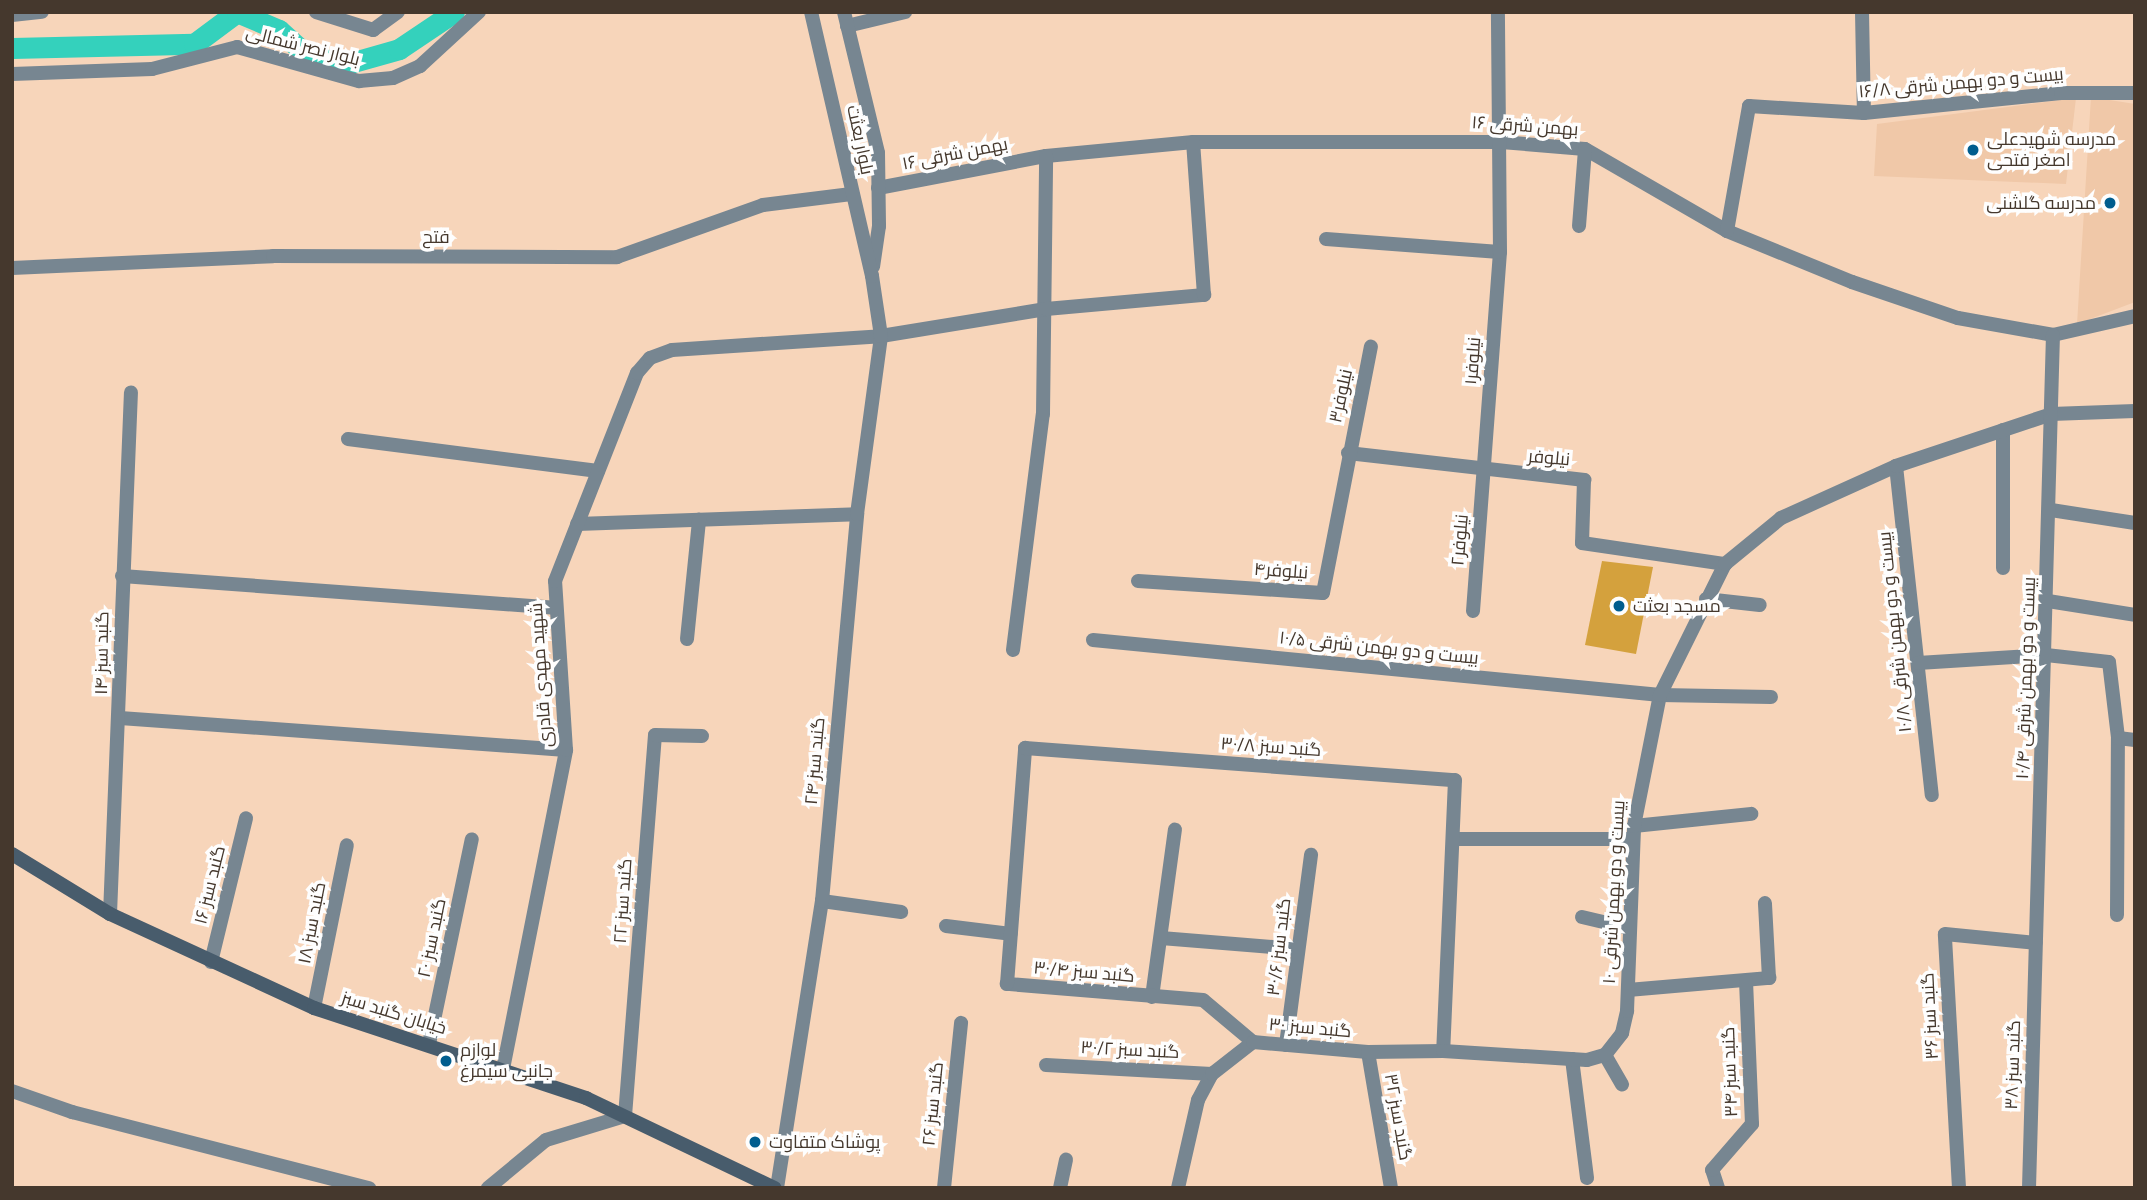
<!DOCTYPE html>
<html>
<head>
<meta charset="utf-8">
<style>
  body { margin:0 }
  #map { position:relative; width:2147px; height:1200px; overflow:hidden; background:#f7d5ba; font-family:"Roboto Condensed",Cairo,sans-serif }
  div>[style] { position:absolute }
  .built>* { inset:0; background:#f0c8a8 }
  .canal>* { height:21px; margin:-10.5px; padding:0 10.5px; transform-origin:10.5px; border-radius:10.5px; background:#34d1bc }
  .building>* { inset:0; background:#d4a13d }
  .minor>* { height:14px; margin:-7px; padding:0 7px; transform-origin:7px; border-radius:7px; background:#778691 }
  .tertiary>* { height:14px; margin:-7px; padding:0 7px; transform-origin:7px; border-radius:7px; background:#778691 }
  .secondary>* { height:14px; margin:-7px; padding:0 7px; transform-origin:7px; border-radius:7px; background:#485c6c }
  .dots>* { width:19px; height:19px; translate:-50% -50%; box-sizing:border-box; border:4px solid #fefefe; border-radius:50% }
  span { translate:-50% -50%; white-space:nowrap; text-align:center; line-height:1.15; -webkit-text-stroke:7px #fefefe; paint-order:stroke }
  .street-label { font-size:18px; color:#45382d }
  .poi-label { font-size:18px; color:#45382d }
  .left { translate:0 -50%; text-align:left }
  .right { translate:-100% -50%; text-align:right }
  .frame { position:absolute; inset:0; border:14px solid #45382d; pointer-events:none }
</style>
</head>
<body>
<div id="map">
  <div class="built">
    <i style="clip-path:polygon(2091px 97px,2135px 104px,2135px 302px,2077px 324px)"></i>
    <i style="clip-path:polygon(2076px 98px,2066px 184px,1874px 176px,1877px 124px)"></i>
  </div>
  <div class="canal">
    <i style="left:12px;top:48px;width:182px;rotate:-1.3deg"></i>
    <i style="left:194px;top:44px;width:54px;rotate:-36.7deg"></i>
    <i style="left:237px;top:12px;width:46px;rotate:23.2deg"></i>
    <i style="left:279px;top:30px;width:40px;rotate:42deg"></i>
    <i style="left:309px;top:57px;width:41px;rotate:8.3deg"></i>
    <i style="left:350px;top:63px;width:51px;rotate:-15.9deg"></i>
    <i style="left:399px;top:49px;width:66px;rotate:-33.9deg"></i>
  </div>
  <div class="building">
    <i style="clip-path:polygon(1602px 561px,1653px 567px,1636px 654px,1585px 645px)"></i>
  </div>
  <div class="minor">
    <i style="left:1862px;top:12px;width:101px;rotate:88.9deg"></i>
    <i style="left:847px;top:26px;width:60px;rotate:-13.6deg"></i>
    <i style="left:878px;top:188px;width:171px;rotate:-10.8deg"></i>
    <i style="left:1046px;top:156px;width:148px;rotate:-5.4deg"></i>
    <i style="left:1193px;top:142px;width:308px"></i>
    <i style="left:1501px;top:142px;width:84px;rotate:4.8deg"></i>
    <i style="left:1585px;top:149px;width:164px;rotate:30deg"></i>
    <i style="left:1727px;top:231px;width:135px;rotate:22.2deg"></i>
    <i style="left:1852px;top:282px;width:112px;rotate:18.8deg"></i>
    <i style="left:1958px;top:318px;width:97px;rotate:10.1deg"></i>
    <i style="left:2053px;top:335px;width:84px;rotate:-13deg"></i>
    <i style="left:1579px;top:226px;width:77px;rotate:-85.5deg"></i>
    <i style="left:1727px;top:231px;width:127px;rotate:-80deg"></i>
    <i style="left:1749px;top:106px;width:115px;rotate:3.5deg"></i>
    <i style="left:1864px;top:113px;width:198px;rotate:-5.8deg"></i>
    <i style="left:2061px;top:93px;width:74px"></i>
    <i style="left:1326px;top:239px;width:174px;rotate:4.3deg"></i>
    <i style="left:12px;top:268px;width:261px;rotate:-2.6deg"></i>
    <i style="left:273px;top:256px;width:344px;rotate:0.2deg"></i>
    <i style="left:617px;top:257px;width:155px;rotate:-19.6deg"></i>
    <i style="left:763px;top:205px;width:89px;rotate:-7.1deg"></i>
    <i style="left:348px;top:439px;width:252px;rotate:7.3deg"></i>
    <i style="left:1348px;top:453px;width:238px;rotate:6.5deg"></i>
    <i style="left:1584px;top:480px;width:63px;rotate:91.8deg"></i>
    <i style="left:1582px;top:543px;width:145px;rotate:8.4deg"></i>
    <i style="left:1896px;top:466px;width:331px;rotate:83.8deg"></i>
    <i style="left:2051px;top:510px;width:85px;rotate:8.8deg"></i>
    <i style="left:577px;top:524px;width:280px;rotate:-2deg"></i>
    <i style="left:2003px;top:568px;width:138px;rotate:-90deg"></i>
    <i style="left:122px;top:576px;width:434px;rotate:4.2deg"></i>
    <i style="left:1138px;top:581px;width:185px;rotate:3.7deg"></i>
    <i style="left:1323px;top:593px;width:251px;rotate:-79deg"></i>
    <i style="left:1706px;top:599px;width:54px;rotate:6.3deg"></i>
    <i style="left:2048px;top:601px;width:88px;rotate:9.1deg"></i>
    <i style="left:1473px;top:611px;width:360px;rotate:-85.7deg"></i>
    <i style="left:1500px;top:252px;width:240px;rotate:-90.5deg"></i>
    <i style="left:687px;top:639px;width:120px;rotate:-84.2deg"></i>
    <i style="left:1093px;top:640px;width:570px;rotate:5.54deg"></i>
    <i style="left:1660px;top:695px;width:111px;rotate:1deg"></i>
    <i style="left:1013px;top:650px;width:238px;rotate:-82.8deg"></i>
    <i style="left:1043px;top:414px;width:258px;rotate:-89.3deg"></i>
    <i style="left:1918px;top:663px;width:128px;rotate:-3.6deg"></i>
    <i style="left:2046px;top:655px;width:63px;rotate:6.3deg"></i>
    <i style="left:2109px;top:662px;width:77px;rotate:83.2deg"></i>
    <i style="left:120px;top:718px;width:447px;rotate:4.1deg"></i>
    <i style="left:1634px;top:826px;width:118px;rotate:-5.9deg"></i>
    <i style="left:1453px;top:839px;width:180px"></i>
    <i style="left:822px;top:901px;width:80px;rotate:7.9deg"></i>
    <i style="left:110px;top:914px;width:522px;rotate:-87.7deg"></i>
    <i style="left:2117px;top:915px;width:177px;rotate:-89.7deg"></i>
    <i style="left:2118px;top:738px;width:17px;rotate:7deg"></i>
    <i style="left:1582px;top:917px;width:48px;rotate:13.2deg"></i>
    <i style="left:946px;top:926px;width:65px;rotate:7deg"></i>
    <i style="left:1161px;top:938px;width:137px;rotate:4.6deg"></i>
    <i style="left:211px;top:962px;width:148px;rotate:-76.3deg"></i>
    <i style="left:1628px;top:990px;width:142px;rotate:-4.9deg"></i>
    <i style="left:1769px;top:978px;width:75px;rotate:-93.1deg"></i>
    <i style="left:1152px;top:997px;width:169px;rotate:-82.2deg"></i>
    <i style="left:314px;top:1008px;width:166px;rotate:-78.6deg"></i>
    <i style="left:1253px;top:1042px;width:65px;rotate:-140deg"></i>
    <i style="left:1203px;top:1000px;width:197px;rotate:-175.3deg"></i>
    <i style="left:1007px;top:984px;width:237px;rotate:-85.6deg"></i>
    <i style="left:1025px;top:748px;width:431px;rotate:4.3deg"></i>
    <i style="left:1455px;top:780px;width:271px;rotate:92.5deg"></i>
    <i style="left:429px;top:1044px;width:209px;rotate:-78.2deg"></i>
    <i style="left:1286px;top:1045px;width:192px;rotate:-82.5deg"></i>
    <i style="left:1368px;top:1052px;width:138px;rotate:80.4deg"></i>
    <i style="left:1605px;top:1055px;width:34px;rotate:60deg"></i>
    <i style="left:1572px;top:1059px;width:120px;rotate:82.8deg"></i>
    <i style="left:1046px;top:1065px;width:166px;rotate:3.1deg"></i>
    <i style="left:503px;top:1069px;width:325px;rotate:-78.8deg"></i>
    <i style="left:566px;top:750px;width:169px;rotate:-93.7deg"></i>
    <i style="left:555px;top:581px;width:224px;rotate:-68.5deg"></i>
    <i style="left:637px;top:373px;width:20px;rotate:-49deg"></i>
    <i style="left:650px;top:358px;width:23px;rotate:-20deg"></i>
    <i style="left:672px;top:350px;width:209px;rotate:-3.8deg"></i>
    <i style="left:881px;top:336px;width:167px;rotate:-9.3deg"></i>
    <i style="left:1046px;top:309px;width:159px;rotate:-5.1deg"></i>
    <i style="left:1204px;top:295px;width:153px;rotate:-94.1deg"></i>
    <i style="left:12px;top:1091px;width:64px;rotate:19.3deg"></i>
    <i style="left:72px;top:1112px;width:307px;rotate:14.4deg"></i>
    <i style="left:488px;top:1188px;width:75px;rotate:-39.6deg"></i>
    <i style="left:546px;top:1140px;width:83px;rotate:-16.9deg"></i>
    <i style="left:625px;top:1116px;width:382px;rotate:-85.5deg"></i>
    <i style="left:655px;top:735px;width:47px;rotate:1.2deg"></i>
    <i style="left:944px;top:1188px;width:166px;rotate:-84.1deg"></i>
    <i style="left:1060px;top:1188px;width:29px;rotate:-78deg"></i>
    <i style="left:1178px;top:1188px;width:90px;rotate:-77.2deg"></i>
    <i style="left:1198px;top:1100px;width:30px;rotate:-62deg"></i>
    <i style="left:1212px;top:1074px;width:52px;rotate:-38deg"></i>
    <i style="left:1253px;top:1042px;width:115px;rotate:5deg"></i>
    <i style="left:1368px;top:1052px;width:75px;rotate:-0.8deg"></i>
    <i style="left:1443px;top:1051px;width:144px;rotate:3.6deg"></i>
    <i style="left:1587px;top:1060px;width:19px;rotate:-16deg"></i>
    <i style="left:1605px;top:1055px;width:28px;rotate:-52deg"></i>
    <i style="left:1622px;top:1033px;width:23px;rotate:-77deg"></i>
    <i style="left:1627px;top:1011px;width:185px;rotate:-87.8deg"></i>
    <i style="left:1634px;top:826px;width:134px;rotate:-78.8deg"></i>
    <i style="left:1660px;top:695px;width:146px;rotate:-63.6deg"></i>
    <i style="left:1725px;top:564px;width:72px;rotate:-39.4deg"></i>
    <i style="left:1781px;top:518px;width:126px;rotate:-24.3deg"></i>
    <i style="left:1896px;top:466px;width:163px;rotate:-18.5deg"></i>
    <i style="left:2051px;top:414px;width:84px;rotate:-2deg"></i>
    <i style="left:1718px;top:1188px;width:19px;rotate:-108deg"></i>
    <i style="left:1712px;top:1170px;width:61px;rotate:-49deg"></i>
    <i style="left:1752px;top:1124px;width:143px;rotate:-92.4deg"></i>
    <i style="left:1959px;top:1188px;width:254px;rotate:-93.2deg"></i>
    <i style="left:1945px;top:934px;width:91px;rotate:5.6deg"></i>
    <i style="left:2029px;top:1188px;width:853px;rotate:-88.39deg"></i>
  </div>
  <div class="tertiary">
    <i style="left:316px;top:12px;width:60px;rotate:17.5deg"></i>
    <i style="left:373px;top:30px;width:31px;rotate:-36deg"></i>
    <i style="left:844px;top:12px;width:145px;rotate:76.4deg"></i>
    <i style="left:878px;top:153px;width:73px;rotate:89.2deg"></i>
    <i style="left:879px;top:226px;width:41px;rotate:98.3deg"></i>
    <i style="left:12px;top:15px;width:30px;rotate:-6deg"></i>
    <i style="left:12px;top:74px;width:140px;rotate:-2deg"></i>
    <i style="left:152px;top:69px;width:88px;rotate:-14.5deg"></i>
    <i style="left:237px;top:47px;width:127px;rotate:15.6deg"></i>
    <i style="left:359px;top:81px;width:34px;rotate:-5deg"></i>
    <i style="left:393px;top:78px;width:30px;rotate:-24deg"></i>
    <i style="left:420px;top:66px;width:80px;rotate:-42.5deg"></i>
    <i style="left:777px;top:1188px;width:291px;rotate:-81.1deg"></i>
    <i style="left:822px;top:901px;width:389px;rotate:-84.8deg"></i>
    <i style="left:857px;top:514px;width:180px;rotate:-82.3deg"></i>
    <i style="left:881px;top:336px;width:61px;rotate:-98.5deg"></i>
    <i style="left:872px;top:276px;width:271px;rotate:-103deg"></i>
  </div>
  <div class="secondary">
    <i style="left:12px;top:854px;width:115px;rotate:31.5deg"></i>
    <i style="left:110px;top:914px;width:225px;rotate:24.7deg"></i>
    <i style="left:314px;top:1008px;width:287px;rotate:18.3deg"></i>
    <i style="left:586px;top:1098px;width:209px;rotate:25.5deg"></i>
  </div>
  <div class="dots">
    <i style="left:1973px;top:150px;background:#005d8e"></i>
    <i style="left:2110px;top:203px;background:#005d8e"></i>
    <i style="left:1619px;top:606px;background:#005d8e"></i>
    <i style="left:446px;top:1061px;background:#005d8e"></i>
    <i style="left:755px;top:1142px;background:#005d8e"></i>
  </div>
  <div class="street-label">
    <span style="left:303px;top:46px;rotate:14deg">بلوار نصر شمالی</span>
    <span style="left:1961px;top:83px;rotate:-5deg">بیست و دو بهمن شرقی ۱۶/۸</span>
    <span style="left:1525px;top:126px;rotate:4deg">بهمن شرقی ۱۶</span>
    <span style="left:860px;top:140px;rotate:78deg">بلوار بعثت</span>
    <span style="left:955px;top:154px;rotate:-11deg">بهمن شرقی ۱۶</span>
    <span style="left:436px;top:237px">فتح</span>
    <span style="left:1473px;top:361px;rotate:-86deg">نیلوفر۱</span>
    <span style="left:1341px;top:396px;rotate:-78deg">نیلوفر۳</span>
    <span style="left:1549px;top:458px;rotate:5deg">نیلوفر</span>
    <span style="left:1460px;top:540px;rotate:-85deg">نیلوفر۲</span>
    <span style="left:1281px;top:571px;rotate:4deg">نیلوفر۴</span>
    <span style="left:1895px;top:632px;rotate:-96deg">بیست و دو بهمن شرقی ۱۰/۸</span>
    <span style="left:1379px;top:648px;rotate:6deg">بیست و دو بهمن شرقی ۱۰/۵</span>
    <span style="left:102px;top:653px;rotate:-89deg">گنبد سبز ۱۴</span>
    <span style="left:541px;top:675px;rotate:-94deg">شهید مهدی قادری</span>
    <span style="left:2026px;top:678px;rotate:-88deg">بیست و دو بهمن شرقی ۱۰/۴</span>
    <span style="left:1271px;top:747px;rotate:4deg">گنبد سبز ۳۰/۸</span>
    <span style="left:815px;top:761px;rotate:-85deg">گنبد سبز ۲۴</span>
    <span style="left:210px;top:885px;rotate:-76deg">گنبد سبز ۱۶</span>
    <span style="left:1614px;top:892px;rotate:-87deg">بیست و دو بهمن شرقی ۱۰</span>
    <span style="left:623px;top:901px;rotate:-86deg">گنبد سبز ۲۲</span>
    <span style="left:312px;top:923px;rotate:-79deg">گنبد سبز ۱۸</span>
    <span style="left:432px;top:938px;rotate:-78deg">گنبد سبز ۲۰</span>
    <span style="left:1279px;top:947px;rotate:-83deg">گنبد سبز ۳۰/۶</span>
    <span style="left:1084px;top:972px;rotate:5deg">گنبد سبز ۳۰/۴</span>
    <span style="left:394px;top:1013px;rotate:17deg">خیابان گنبد سبز</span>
    <span style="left:1930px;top:1016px;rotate:-93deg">گنبد سبز ۳۶</span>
    <span style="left:1310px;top:1028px;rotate:5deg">گنبد سبز ۳۰</span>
    <span style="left:1130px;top:1050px;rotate:3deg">گنبد سبز ۳۰/۲</span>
    <span style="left:2013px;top:1065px;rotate:-88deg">گنبد سبز ۳۸</span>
    <span style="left:1730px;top:1072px;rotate:-92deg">گنبد سبز ۳۴</span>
    <span style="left:933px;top:1104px;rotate:-84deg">گنبد سبز ۲۶</span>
    <span style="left:1398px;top:1117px;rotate:80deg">گنبد سبز ۳۲</span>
  </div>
  <div class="poi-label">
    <span class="left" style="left:1987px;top:150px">مدرسه شهیدعلی<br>اصغر فتحی</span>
    <span class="right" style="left:2096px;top:203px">مدرسه گلشنی</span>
    <span class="left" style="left:1633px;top:606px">مسجد بعثت</span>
    <span class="left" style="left:460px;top:1061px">لوازم<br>جانبی سیمرغ</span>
    <span class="left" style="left:769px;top:1142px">پوشاک متفاوت</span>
  </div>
  <div class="frame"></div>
</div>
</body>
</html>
